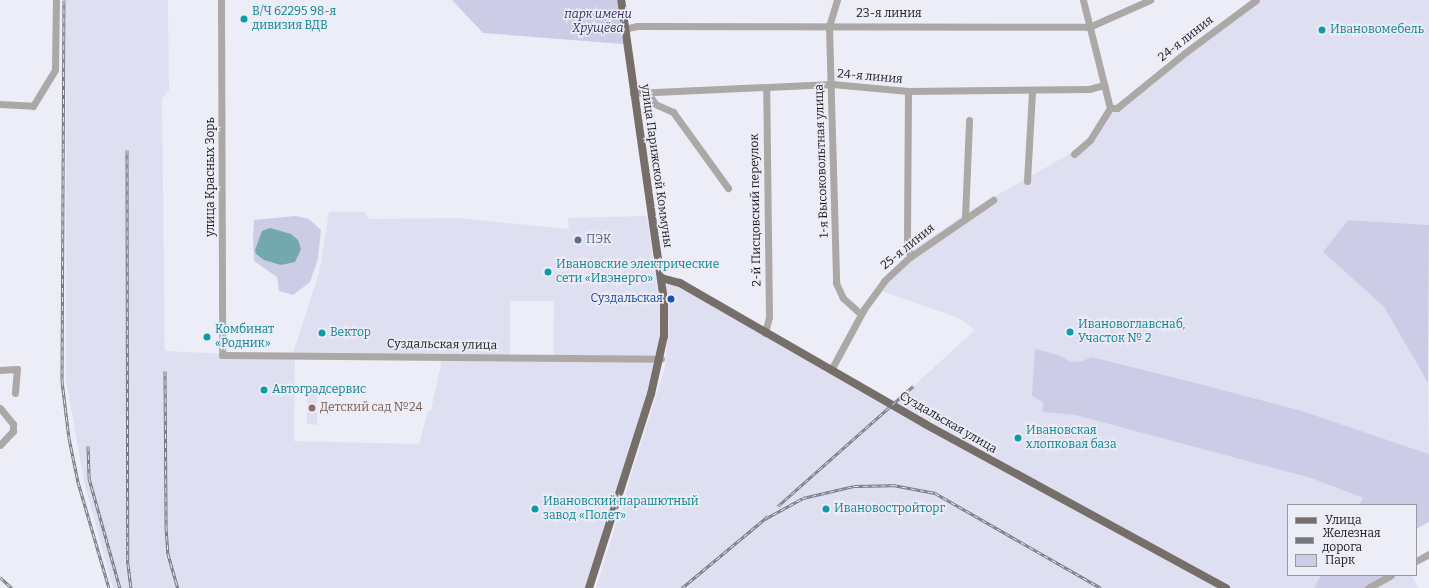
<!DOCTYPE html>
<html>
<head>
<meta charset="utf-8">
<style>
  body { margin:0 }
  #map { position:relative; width:1429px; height:588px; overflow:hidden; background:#ededf8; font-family:Bitter,serif }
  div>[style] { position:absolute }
  .built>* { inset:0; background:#dfdff2 }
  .green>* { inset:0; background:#cccce6 }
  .water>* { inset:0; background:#74a8af }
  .minor>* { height:7px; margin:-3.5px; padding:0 3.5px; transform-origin:3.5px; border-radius:3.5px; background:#aca8a5 }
  .major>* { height:8px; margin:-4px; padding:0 4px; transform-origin:4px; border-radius:4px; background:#766e68 }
  .rail>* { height:3px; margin-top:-1.5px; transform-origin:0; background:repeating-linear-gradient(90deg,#ededf8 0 4.5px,#77777e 0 9px); box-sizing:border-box; border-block:1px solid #77777e }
  .dots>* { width:11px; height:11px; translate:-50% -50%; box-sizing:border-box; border:2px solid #ededf8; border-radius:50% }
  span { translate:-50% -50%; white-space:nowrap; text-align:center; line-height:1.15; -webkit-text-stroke:3px #ededf8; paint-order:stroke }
  .culture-label { font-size:12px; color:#0d838f }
  .left { translate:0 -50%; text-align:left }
  .street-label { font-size:12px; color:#18181c }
  .park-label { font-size:12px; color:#312d5f; font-style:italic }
  .service-label { font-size:12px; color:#4e5e75 }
  .transit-label { font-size:12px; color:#164399 }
  .right { translate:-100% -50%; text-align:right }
  .education-label { font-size:12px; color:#785e54 }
  .legend { position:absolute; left:1287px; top:504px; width:130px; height:72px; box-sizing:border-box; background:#ededf8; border:1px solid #9898a0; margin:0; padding:5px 7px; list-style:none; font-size:12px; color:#18181c }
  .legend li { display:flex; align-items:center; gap:8px; height:20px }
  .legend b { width:20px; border:1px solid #9898a0 }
</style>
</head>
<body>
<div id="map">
  <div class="built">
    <i style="clip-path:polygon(66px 0,168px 0,169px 90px,162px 99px,165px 351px,295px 357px,294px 441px,419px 444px,428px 411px,431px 410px,442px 359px,657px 362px,587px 588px,113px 588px,84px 482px,66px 380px)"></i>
    <i style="clip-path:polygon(1253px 0,1429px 0,1429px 225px,1348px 220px,1323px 252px,1384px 307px,1428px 383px,1429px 454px,1302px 411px,1200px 384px,1083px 361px,1071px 362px,1059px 355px,1035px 350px,1043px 402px,1042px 412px,1074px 415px,1267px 465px,1311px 478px,1363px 498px,1359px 505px,1288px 505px,1288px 575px,1321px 575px,1314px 588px,1229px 588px,896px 402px,975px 330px,961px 319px,876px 289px,916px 248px,971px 210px,1066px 156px,1090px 139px,1113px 106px,1131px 98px)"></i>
    <i style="clip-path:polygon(329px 212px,364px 212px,370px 219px,458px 218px,569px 229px,568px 218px,647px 216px,661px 314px,658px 357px,553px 355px,554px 301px,510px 301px,510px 355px,293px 353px,319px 273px)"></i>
    <i style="clip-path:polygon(669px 281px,1221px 588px,596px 588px,665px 367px,669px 325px,665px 289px)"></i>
    <i style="clip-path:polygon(307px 392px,317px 392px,317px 425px,307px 424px)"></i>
    <i style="clip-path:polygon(1393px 575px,1411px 575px,1419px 588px,1370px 588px)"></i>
  </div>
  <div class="green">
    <i style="clip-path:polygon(452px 0,617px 0,623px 44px,483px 33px)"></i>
    <i style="clip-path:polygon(296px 216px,309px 219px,321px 230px,318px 259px,310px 282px,293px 295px,279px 291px,277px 277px,254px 261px,253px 238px,254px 220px)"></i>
    <i style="clip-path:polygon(1348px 220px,1429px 225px,1428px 383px,1384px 307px,1323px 252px)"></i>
    <i style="clip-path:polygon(1035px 349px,1059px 355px,1071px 362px,1083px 361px,1091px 357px,1200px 384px,1302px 411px,1429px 454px,1429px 522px,1416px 529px,1416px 505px,1359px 505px,1363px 498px,1311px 478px,1075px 415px,1042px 412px,1043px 402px,1032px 396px)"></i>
    <i style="clip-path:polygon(1321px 575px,1389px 575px,1366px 588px,1314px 588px)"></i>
  </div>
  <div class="water">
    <i style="clip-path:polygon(270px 228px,291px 234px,298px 240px,301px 249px,295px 262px,281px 265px,264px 260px,256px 254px,255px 250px,262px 231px)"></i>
  </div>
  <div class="minor">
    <i style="left:221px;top:0;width:355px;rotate:89.8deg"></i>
    <i style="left:222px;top:355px;width:439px;rotate:0.5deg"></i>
    <i style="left:837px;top:0;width:27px;rotate:107deg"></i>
    <i style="left:829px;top:26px;width:257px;rotate:88.4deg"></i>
    <i style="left:836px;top:283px;width:17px;rotate:65deg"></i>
    <i style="left:843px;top:298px;width:24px;rotate:42deg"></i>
    <i style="left:1083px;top:0;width:111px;rotate:76deg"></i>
    <i style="left:623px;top:29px;width:14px;rotate:-12deg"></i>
    <i style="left:637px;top:26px;width:452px;rotate:0.1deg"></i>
    <i style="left:1089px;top:27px;width:67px;rotate:-23.9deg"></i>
    <i style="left:647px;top:91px;width:15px;rotate:58deg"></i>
    <i style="left:655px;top:104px;width:20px;rotate:24deg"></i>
    <i style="left:673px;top:112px;width:94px;rotate:54.1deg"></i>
    <i style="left:908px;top:91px;width:150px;rotate:90.4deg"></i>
    <i style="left:907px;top:241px;width:16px;rotate:79deg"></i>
    <i style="left:633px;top:93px;width:199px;rotate:-2.6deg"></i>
    <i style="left:832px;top:84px;width:76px;rotate:5.3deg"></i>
    <i style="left:908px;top:91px;width:181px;rotate:-0.6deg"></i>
    <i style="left:1089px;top:89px;width:16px;rotate:-15deg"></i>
    <i style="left:0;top:104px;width:33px;rotate:3deg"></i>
    <i style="left:33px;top:106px;width:42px;rotate:-58.6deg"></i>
    <i style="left:55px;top:70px;width:70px;rotate:-89.2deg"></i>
    <i style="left:1110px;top:108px;width:7px"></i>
    <i style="left:1117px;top:108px;width:89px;rotate:-39.1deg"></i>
    <i style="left:1186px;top:52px;width:87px;rotate:-36.6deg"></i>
    <i style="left:1074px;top:154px;width:21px;rotate:-41deg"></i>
    <i style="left:1090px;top:140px;width:38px;rotate:-58deg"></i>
    <i style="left:1027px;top:181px;width:90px;rotate:-86.8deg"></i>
    <i style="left:965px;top:217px;width:97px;rotate:-87.6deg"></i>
    <i style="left:765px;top:333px;width:16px;rotate:-76deg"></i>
    <i style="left:769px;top:317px;width:230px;rotate:-90.7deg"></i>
    <i style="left:0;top:370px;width:17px;rotate:-3deg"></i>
    <i style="left:17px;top:369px;width:24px;rotate:95deg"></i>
    <i style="left:831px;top:370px;width:69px;rotate:-61.6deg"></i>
    <i style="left:864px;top:309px;width:34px;rotate:-54deg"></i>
    <i style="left:884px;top:281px;width:35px;rotate:-43deg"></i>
    <i style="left:910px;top:257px;width:101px;rotate:-34.5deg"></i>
    <i style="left:0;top:408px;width:21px;rotate:51deg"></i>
    <i style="left:13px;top:424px;width:7px;rotate:90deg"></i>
    <i style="left:13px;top:431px;width:19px;rotate:133deg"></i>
    <i style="left:1416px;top:561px;width:15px;rotate:-28deg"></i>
    <i style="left:1368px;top:588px;width:26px;rotate:-29deg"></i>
  </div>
  <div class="major">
    <i style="left:661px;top:278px;width:20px;rotate:15deg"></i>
    <i style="left:680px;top:283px;width:283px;rotate:29.9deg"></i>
    <i style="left:925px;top:424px;width:343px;rotate:28.6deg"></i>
    <i style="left:589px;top:588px;width:204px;rotate:-72.3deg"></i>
    <i style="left:651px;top:394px;width:59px;rotate:-77.4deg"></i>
    <i style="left:664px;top:336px;width:35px;rotate:-90deg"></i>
    <i style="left:664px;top:301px;width:304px;rotate:-98.1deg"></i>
  </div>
  <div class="rail">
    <i style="left:64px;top:0;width:381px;rotate:90.3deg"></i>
    <i style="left:62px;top:381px;width:57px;rotate:83deg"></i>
    <i style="left:69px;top:438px;width:45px;rotate:78.4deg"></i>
    <i style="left:78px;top:482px;width:110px;rotate:73.7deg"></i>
    <i style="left:127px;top:150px;width:414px;rotate:89.9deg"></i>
    <i style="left:128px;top:564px;width:24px;rotate:83deg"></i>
    <i style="left:165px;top:371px;width:156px;rotate:89.6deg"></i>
    <i style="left:166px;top:527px;width:27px;rotate:86deg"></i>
    <i style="left:168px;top:554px;width:35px;rotate:74deg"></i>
    <i style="left:88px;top:446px;width:32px;rotate:88deg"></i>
    <i style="left:89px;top:478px;width:114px;rotate:74.3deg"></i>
    <i style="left:778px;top:506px;width:181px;rotate:-41.6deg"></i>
    <i style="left:765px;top:519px;width:43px;rotate:-28.9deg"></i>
    <i style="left:803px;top:498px;width:52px;rotate:-13.2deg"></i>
    <i style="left:854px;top:486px;width:39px;rotate:-1deg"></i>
    <i style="left:893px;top:485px;width:43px;rotate:10.8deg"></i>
    <i style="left:935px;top:493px;width:191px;rotate:29.8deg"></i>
    <i style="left:0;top:577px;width:16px;rotate:43deg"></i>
    <i style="left:682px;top:588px;width:112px;rotate:-39.9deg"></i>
  </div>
  <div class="dots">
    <i style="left:244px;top:19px;background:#0f9aa8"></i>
    <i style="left:1322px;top:30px;background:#0f9aa8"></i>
    <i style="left:578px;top:240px;background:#5c6f8a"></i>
    <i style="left:548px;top:272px;background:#0f9aa8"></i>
    <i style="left:671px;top:299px;background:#1a4fb4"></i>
    <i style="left:1070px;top:332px;background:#0f9aa8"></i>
    <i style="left:322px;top:333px;background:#0f9aa8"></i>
    <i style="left:207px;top:337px;background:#0f9aa8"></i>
    <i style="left:264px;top:390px;background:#0f9aa8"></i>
    <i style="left:312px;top:408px;background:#8d6e63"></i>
    <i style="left:1018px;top:438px;background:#0f9aa8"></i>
    <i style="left:535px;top:509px;background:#0f9aa8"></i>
    <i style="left:826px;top:509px;background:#0f9aa8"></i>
  </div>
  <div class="culture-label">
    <span class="left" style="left:252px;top:19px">В/Ч 62295 98-я<br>дивизия ВДВ</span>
    <span class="left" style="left:1330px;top:30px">Ивановомебель</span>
    <span class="left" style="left:556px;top:272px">Ивановские электрические<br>сети «Ивэнерго»</span>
    <span class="left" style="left:1078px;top:332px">Ивановоглавснаб,<br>Участок № 2</span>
    <span class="left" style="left:215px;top:337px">Комбинат<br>«Родник»</span>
    <span class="left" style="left:330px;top:333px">Вектор</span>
    <span class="left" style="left:272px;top:390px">Автоградсервис</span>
    <span class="left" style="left:1026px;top:438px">Ивановская<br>хлопковая база</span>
    <span class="left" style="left:543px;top:509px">Ивановский парашютный<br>завод «Полет»</span>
    <span class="left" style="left:834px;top:509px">Ивановостройторг</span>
  </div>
  <div class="street-label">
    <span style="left:889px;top:14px">23-я линия</span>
    <span style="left:1186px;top:39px;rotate:-38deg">24-я линия</span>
    <span style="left:870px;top:77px;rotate:5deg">24-я линия</span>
    <span style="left:822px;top:161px;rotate:-92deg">1-я Высоковольтная улица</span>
    <span style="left:656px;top:166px;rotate:82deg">улица Парижской Коммуны</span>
    <span style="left:211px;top:177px;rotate:-90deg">улица Красных Зорь</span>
    <span style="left:756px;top:210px;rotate:-91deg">2-й Писцовский переулок</span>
    <span style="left:908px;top:247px;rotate:-39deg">25-я линия</span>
    <span style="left:442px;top:345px;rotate:1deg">Суздальская улица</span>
    <span style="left:948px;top:423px;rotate:30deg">Суздальская улица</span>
  </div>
  <div class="park-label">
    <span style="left:598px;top:22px">парк имени<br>Хрущёва</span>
  </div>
  <div class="service-label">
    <span class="left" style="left:586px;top:240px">ПЭК</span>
  </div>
  <div class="transit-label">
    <span class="right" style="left:663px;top:299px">Суздальская</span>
  </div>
  <div class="education-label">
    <span class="left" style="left:320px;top:408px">Детский сад №24</span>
  </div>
  <ul class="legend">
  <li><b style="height:5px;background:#766e68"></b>Улица</li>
  <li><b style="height:5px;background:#77777e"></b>Железная дорога</li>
  <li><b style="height:11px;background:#cccce6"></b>Парк</li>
  </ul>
</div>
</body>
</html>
